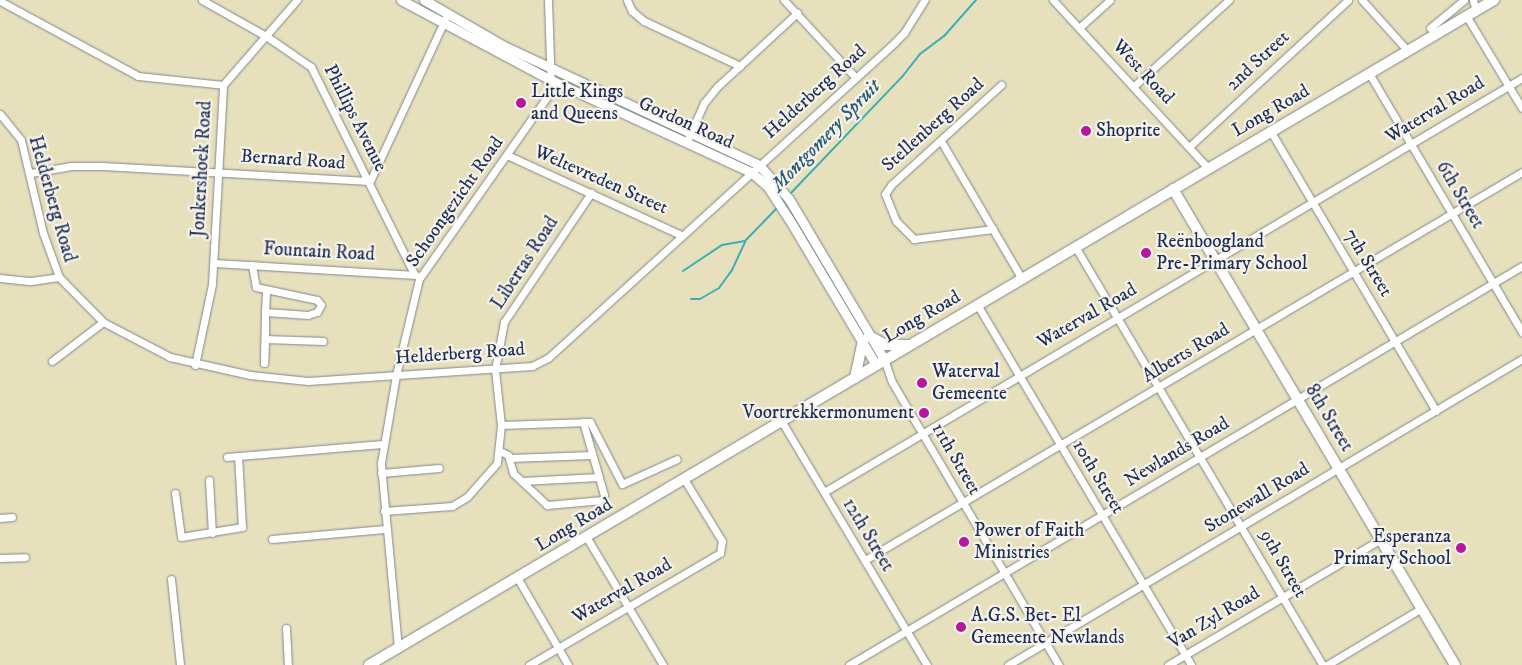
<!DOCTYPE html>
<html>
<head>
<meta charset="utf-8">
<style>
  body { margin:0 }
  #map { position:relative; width:1522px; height:665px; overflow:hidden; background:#e6e0bc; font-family:"IM FELL DW Pica",serif }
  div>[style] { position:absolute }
  .stream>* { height:2px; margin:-1px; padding:0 1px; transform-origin:1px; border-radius:1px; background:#3daeb6 }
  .roads { filter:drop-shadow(0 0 1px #80888d) drop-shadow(0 0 1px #80888d) }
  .minor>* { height:7px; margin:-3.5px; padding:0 3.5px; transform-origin:3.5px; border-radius:3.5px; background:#fff }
  .tertiary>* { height:9px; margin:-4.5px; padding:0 4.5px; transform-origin:4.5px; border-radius:4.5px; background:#fff }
  .secondary>* { height:10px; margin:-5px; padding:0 5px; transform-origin:5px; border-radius:5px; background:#fff }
  .dots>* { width:14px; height:14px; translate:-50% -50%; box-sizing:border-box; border:2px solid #f7f3e8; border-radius:50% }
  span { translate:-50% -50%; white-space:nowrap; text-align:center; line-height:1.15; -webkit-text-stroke:4.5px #f7f3e8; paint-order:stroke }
  .street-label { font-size:19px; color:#1b2f5e }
  .poi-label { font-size:19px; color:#1b2f5e }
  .left { translate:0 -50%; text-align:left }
  .right { translate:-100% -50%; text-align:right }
  .water-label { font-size:20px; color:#275b7d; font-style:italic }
</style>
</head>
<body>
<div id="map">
  <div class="stream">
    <i style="left:790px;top:194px;width:162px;rotate:-46.3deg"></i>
    <i style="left:902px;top:77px;width:29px;rotate:-52deg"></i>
    <i style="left:920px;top:54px;width:31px;rotate:-37deg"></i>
    <i style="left:945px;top:35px;width:47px;rotate:-48.5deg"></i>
    <i style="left:683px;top:271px;width:47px;rotate:-33.7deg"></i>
    <i style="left:722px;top:245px;width:23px;rotate:-10deg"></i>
    <i style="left:745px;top:241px;width:47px;rotate:-45.9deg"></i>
    <i style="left:691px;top:299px;width:9px"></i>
    <i style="left:700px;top:299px;width:22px;rotate:-30deg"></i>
    <i style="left:719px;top:288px;width:22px;rotate:-54deg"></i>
    <i style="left:732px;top:270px;width:31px;rotate:-65deg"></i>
  </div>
  <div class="roads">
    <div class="minor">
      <i style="left:202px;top:0;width:73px;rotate:29.4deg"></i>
      <i style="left:266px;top:36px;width:55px;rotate:34.6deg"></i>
      <i style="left:311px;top:67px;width:229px;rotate:63.5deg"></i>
      <i style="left:627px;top:0;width:12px;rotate:66deg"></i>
      <i style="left:632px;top:11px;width:16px;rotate:40deg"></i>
      <i style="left:644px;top:21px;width:106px;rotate:25.1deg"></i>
      <i style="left:784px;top:0;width:105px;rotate:47.3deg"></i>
      <i style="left:1053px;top:0;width:229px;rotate:47.3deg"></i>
      <i style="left:1362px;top:0;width:69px;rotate:48deg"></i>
      <i style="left:1473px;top:0;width:11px;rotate:75deg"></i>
      <i style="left:0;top:1px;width:157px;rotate:28.5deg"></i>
      <i style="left:138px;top:76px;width:85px;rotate:6deg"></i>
      <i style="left:1467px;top:17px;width:106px;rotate:58.9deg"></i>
      <i style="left:1080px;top:27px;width:40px;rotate:-42deg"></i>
      <i style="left:1430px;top:28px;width:44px;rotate:-39.5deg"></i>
      <i style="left:1370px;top:75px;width:299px;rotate:59.4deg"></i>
      <i style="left:1134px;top:86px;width:128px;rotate:-42.2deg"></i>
      <i style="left:0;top:114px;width:33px;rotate:51deg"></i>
      <i style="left:21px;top:140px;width:96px;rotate:76.7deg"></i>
      <i style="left:43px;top:233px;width:47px;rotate:70deg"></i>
      <i style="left:59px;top:277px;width:63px;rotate:45.6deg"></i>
      <i style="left:103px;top:322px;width:76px;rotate:27.6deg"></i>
      <i style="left:170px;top:357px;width:82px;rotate:12.7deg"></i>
      <i style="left:250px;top:375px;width:58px;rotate:5.9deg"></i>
      <i style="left:308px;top:381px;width:225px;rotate:-3.8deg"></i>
      <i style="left:532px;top:366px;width:18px;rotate:-27deg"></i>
      <i style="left:548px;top:358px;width:469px;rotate:-42.3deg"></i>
      <i style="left:895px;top:42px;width:13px;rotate:-45deg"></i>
      <i style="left:904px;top:33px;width:39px;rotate:-58deg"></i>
      <i style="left:1271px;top:132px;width:324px;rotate:59.4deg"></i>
      <i style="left:687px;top:141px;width:42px;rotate:-65.9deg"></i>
      <i style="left:704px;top:103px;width:22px;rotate:-51deg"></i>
      <i style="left:718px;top:86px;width:108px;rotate:-42.7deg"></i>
      <i style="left:941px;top:141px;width:160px;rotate:59.6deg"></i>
      <i style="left:1190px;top:146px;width:215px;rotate:-42.7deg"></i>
      <i style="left:507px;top:155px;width:192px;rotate:24.7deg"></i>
      <i style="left:31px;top:173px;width:41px;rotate:-9.9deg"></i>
      <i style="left:71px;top:166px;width:31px"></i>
      <i style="left:102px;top:166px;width:268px;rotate:3.2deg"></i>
      <i style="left:370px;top:181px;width:185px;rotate:-65.1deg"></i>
      <i style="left:993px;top:229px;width:80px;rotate:172.8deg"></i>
      <i style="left:914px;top:239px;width:25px;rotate:-135deg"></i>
      <i style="left:896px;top:221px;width:29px;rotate:-112deg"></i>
      <i style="left:885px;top:194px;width:11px;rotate:-56deg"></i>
      <i style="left:891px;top:185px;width:149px;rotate:-42.3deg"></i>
      <i style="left:1076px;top:248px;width:485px;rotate:59.4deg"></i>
      <i style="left:214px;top:263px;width:202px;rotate:3.4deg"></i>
      <i style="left:252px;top:265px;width:22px;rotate:80deg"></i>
      <i style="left:256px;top:287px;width:62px;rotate:12deg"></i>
      <i style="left:317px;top:300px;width:6px;rotate:51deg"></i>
      <i style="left:321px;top:305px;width:8px;rotate:120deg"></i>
      <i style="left:317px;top:312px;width:9px;rotate:162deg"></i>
      <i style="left:308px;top:315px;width:43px;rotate:-176deg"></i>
      <i style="left:265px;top:312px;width:27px;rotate:90deg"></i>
      <i style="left:265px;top:339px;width:24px;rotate:92deg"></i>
      <i style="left:264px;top:363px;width:51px;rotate:-88.9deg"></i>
      <i style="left:265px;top:312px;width:22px;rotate:-87deg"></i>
      <i style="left:0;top:278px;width:31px;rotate:6deg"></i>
      <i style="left:31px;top:281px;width:28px;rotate:-8deg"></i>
      <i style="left:978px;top:306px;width:417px;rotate:59.3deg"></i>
      <i style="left:265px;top:339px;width:58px;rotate:2deg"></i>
      <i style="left:884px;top:359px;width:24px;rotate:71deg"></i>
      <i style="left:892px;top:382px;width:329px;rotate:59.5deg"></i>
      <i style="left:52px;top:361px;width:64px;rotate:-37.4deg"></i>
      <i style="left:195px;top:365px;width:83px;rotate:-78.1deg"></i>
      <i style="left:212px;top:284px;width:199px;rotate:-86.8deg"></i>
      <i style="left:223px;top:85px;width:113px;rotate:-49deg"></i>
      <i style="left:782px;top:422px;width:283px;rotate:59.2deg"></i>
      <i style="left:501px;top:425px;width:89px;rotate:-1.9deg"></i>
      <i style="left:590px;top:422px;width:70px;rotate:62.7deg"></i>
      <i style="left:622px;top:484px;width:60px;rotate:-24.4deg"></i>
      <i style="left:500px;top:451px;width:9px;rotate:27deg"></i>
      <i style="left:508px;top:455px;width:19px;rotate:74deg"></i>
      <i style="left:513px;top:473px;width:47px;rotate:43.3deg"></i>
      <i style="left:547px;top:505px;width:56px;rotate:-5.1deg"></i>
      <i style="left:603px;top:500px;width:5px;rotate:-79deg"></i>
      <i style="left:604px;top:495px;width:76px;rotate:-106deg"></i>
      <i style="left:227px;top:457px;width:156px;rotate:-4.8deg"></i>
      <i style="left:510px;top:458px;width:82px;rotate:-2.1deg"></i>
      <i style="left:381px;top:473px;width:58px;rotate:-4.9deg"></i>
      <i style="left:209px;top:480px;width:53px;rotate:86.8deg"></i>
      <i style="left:522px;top:481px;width:77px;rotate:-3deg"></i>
      <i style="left:824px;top:492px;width:812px;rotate:-30.67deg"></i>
      <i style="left:175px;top:493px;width:44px;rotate:82.2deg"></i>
      <i style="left:181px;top:537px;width:62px;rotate:-9.3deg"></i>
      <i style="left:242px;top:527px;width:71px;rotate:-93.2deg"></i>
      <i style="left:384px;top:511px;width:68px;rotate:-4.2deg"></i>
      <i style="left:452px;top:506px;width:17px;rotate:-31deg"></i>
      <i style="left:467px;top:497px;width:45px;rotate:-48.6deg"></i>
      <i style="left:497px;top:463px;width:38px;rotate:-84deg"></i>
      <i style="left:501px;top:425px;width:55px;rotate:-96.2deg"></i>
      <i style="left:495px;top:370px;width:49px;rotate:-79.4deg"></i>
      <i style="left:504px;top:322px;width:156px;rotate:-56deg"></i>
      <i style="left:0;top:518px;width:12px;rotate:-5deg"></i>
      <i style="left:587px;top:538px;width:148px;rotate:59.1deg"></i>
      <i style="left:272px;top:539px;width:113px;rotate:-5.1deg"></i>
      <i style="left:0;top:558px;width:25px;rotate:-2deg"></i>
      <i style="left:865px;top:560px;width:763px;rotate:-30.56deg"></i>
      <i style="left:171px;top:579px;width:86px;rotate:84deg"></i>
      <i style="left:518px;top:579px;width:99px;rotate:59.8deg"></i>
      <i style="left:286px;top:628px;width:37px;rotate:87deg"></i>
      <i style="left:398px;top:648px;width:186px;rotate:-95.3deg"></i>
      <i style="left:381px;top:463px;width:89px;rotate:-80.3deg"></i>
      <i style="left:396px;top:375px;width:99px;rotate:-76.5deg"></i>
      <i style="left:419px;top:279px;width:230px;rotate:-54.9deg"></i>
      <i style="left:551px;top:91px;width:91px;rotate:-91.9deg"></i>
      <i style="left:529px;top:665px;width:221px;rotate:-30.4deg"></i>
      <i style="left:720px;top:553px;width:12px;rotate:-81deg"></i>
      <i style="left:722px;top:541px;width:73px;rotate:-121.5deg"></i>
      <i style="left:849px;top:665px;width:782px;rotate:-30.66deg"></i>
      <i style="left:1008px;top:665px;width:598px;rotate:-30.77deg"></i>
      <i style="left:1168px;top:665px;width:247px;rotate:-30.6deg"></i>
      <i style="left:1327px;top:665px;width:111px;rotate:-31deg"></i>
    </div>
    <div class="tertiary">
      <i style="left:401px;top:0;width:172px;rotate:28.1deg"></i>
      <i style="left:553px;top:81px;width:218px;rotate:24.7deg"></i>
      <i style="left:751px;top:172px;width:23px;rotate:41deg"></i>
      <i style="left:768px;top:187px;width:38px;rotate:57deg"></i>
      <i style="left:789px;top:219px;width:170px;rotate:59.2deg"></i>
      <i style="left:424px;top:0;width:92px;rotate:29.9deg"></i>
      <i style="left:504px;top:46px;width:281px;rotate:25deg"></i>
      <i style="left:759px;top:165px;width:45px;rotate:48.6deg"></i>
      <i style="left:789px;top:199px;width:186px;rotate:59.3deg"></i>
    </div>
    <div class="secondary">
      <i style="left:1173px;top:189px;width:553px;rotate:59.36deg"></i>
      <i style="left:869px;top:336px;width:19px;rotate:28deg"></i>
      <i style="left:886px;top:345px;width:22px"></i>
      <i style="left:855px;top:378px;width:38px;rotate:-78deg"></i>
      <i style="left:369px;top:665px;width:1307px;rotate:-30.59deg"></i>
    </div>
  </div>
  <div class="dots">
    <i style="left:521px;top:103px;background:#b5179e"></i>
    <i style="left:1086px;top:131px;background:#b5179e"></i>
    <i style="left:1146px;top:253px;background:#b5179e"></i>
    <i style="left:922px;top:383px;background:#b5179e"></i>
    <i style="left:924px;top:413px;background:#b5179e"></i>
    <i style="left:964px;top:542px;background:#b5179e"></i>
    <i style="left:1461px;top:548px;background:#b5179e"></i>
    <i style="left:961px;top:627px;background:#b5179e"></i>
  </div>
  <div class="street-label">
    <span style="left:1258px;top:61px;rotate:-43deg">2nd Street</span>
    <span style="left:1143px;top:72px;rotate:47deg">West Road</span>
    <span style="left:815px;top:92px;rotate:-42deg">Helderberg Road</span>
    <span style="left:1435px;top:110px;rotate:-31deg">Waterval Road</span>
    <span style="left:1271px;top:111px;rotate:-30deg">Long Road</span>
    <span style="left:355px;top:118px;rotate:63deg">Phillips Avenue</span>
    <span style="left:686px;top:123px;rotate:24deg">Gordon Road</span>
    <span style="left:933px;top:125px;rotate:-42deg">Stellenberg Road</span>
    <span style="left:293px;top:160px;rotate:4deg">Bernard Road</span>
    <span style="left:202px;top:169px;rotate:-87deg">Jonkershoek Road</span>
    <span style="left:601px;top:180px;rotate:24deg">Weltevreden Street</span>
    <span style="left:1460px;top:195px;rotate:59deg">6th Street</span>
    <span style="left:52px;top:199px;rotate:74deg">Helderberg Road</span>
    <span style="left:455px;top:202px;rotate:-55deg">Schoongezicht Road</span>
    <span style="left:319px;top:252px;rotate:3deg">Fountain Road</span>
    <span style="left:525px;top:263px;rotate:-57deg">Libertas Road</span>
    <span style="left:1368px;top:263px;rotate:59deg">7th Street</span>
    <span style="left:1087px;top:316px;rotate:-30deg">Waterval Road</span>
    <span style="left:922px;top:317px;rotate:-30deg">Long Road</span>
    <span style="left:1186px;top:353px;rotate:-31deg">Alberts Road</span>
    <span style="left:460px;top:354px;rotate:-4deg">Helderberg Road</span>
    <span style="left:1329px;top:418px;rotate:59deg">8th Street</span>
    <span style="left:1177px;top:452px;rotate:-31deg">Newlands Road</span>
    <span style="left:956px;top:459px;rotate:60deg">11th Street</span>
    <span style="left:1098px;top:477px;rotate:59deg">10th Street</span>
    <span style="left:1257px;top:498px;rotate:-31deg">Stonewall Road</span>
    <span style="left:574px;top:525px;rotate:-31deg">Long Road</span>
    <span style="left:868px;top:535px;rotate:59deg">12th Street</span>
    <span style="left:1283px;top:564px;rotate:60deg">9th Street</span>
    <span style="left:622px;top:591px;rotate:-30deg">Waterval Road</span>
    <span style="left:1214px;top:618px;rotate:-31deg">Van Zyl Road</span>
  </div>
  <div class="poi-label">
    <span class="left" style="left:531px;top:103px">Little Kings<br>and Queens</span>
    <span class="left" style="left:1096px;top:131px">Shoprite</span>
    <span class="left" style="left:1156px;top:253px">Reënboogland<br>Pre-Primary School</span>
    <span class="left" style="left:932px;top:383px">Waterval<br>Gemeente</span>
    <span class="right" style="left:914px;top:413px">Voortrekkermonument</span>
    <span class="left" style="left:974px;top:542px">Power of Faith<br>Ministries</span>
    <span class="right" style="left:1451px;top:548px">Esperanza<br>Primary School</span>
    <span class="left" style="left:971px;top:627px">A.G.S. Bet- El<br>Gemeente Newlands</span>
  </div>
  <div class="water-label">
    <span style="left:826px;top:136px;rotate:-46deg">Montgomery Spruit</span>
  </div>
</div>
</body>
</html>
